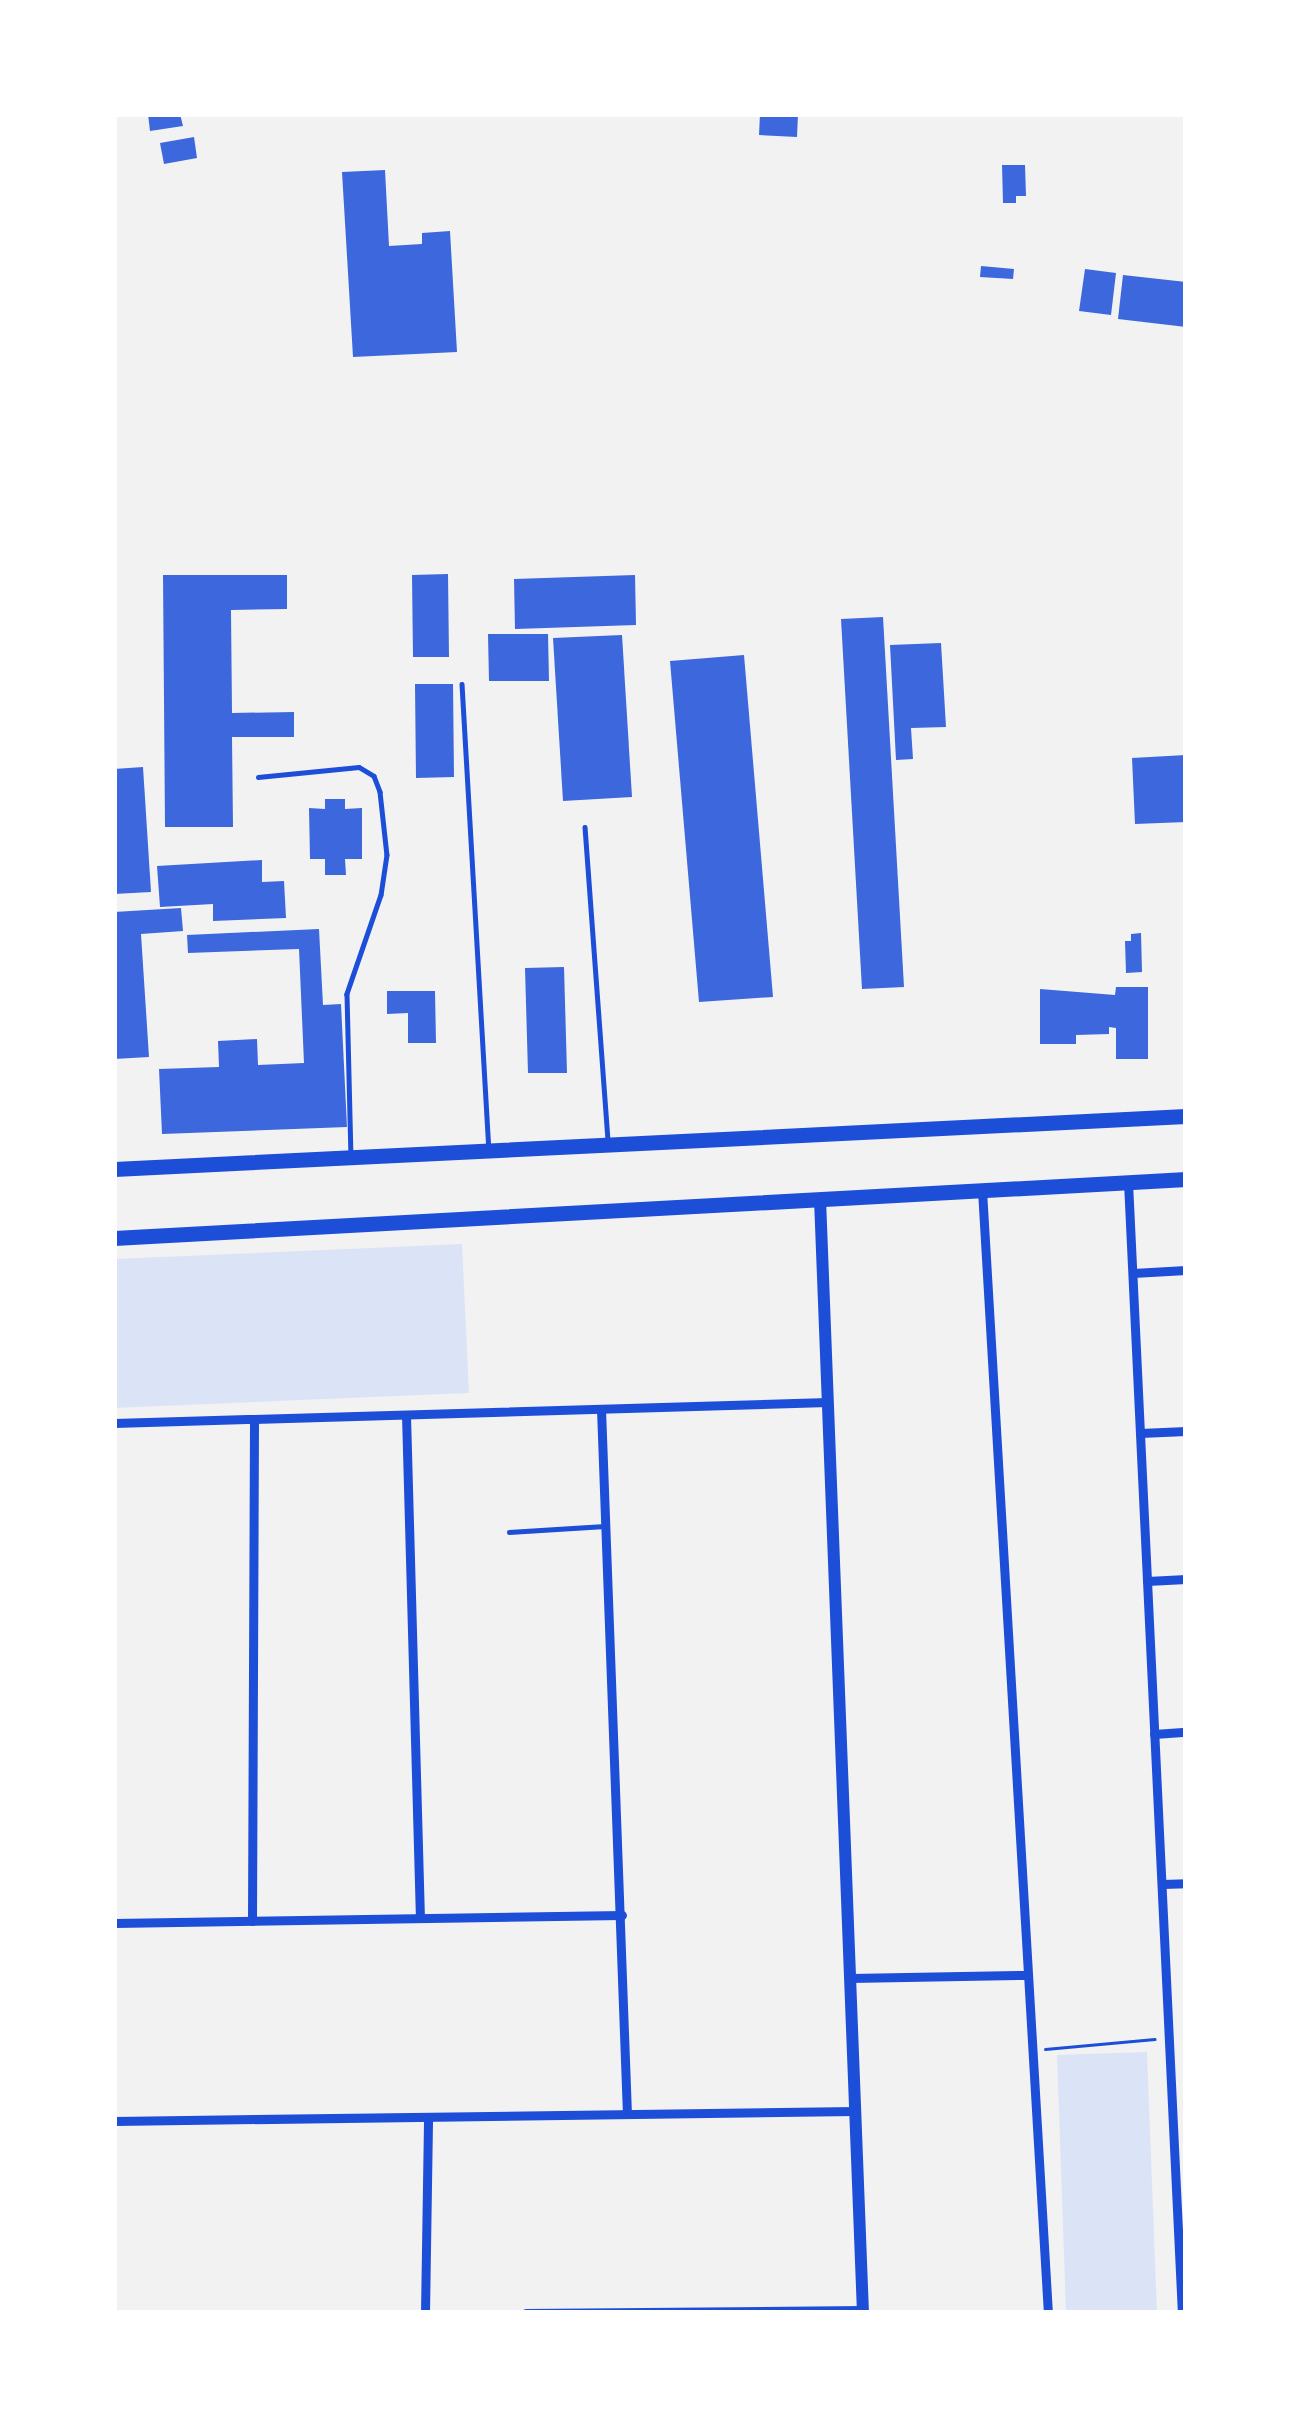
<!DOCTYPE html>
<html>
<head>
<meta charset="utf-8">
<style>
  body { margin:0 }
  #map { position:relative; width:1300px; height:2427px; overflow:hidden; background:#f2f2f2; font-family:Karla,sans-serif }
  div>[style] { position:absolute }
  .green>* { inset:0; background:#dbe4f7 }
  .building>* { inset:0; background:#3d67dc }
  .path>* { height:3px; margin:-1.5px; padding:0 1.5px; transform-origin:1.5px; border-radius:1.5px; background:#1d4ed8 }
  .service>* { height:4.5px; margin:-2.25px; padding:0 2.25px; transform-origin:2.25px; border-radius:2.25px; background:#1d4ed8 }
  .minor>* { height:9px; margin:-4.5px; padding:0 4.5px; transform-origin:4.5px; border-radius:4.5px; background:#1d4ed8 }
  .tertiary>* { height:12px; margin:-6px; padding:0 6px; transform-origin:6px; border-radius:6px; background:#1d4ed8 }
  .primary>* { height:15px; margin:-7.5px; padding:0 7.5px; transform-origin:7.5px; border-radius:7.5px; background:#1d4ed8 }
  span { translate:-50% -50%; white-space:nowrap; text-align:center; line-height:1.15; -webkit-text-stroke:10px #fff; paint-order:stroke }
  .frame { position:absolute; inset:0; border:117px solid #fff; pointer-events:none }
</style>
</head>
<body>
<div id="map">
  <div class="green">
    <i style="clip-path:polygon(462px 1244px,469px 1393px,114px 1408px,114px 1259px)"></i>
    <i style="clip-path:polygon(1147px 2052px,1157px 2313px,1066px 2313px,1057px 2055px)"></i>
  </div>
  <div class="building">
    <i style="clip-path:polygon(148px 114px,180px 114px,183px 126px,150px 131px)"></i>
    <i style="clip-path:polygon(760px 114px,798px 114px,797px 137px,759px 135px)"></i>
    <i style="clip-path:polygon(194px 137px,197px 158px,164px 164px,160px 143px)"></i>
    <i style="clip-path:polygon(1002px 165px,1025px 165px,1026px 196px,1016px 196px,1016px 203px,1003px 203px)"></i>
    <i style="clip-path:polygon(385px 170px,389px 246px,422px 244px,422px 233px,450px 231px,457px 352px,353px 357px,342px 172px)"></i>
    <i style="clip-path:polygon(981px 266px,1014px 269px,1013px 279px,980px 277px)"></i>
    <i style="clip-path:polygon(1085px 269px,1116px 273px,1111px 315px,1079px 311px)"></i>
    <i style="clip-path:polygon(1123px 275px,1186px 282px,1186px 327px,1118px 319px)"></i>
    <i style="clip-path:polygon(448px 574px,449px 657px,413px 657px,412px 575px)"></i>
    <i style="clip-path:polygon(163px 575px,287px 575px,287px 609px,231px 610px,232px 713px,294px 712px,294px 737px,232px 737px,233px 827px,165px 827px)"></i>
    <i style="clip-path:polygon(635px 575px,636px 625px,515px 629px,514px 579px)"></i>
    <i style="clip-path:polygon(883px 617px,904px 987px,862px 989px,841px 619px)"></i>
    <i style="clip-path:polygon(488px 634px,548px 634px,549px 681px,489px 681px)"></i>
    <i style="clip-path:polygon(622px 635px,632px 797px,563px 801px,553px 638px)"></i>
    <i style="clip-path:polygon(941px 643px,946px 727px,911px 728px,913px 759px,896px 760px,890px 645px)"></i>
    <i style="clip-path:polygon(744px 655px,773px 997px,699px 1002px,670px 661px)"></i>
    <i style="clip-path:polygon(415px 684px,453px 684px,454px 777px,416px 778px)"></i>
    <i style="clip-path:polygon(1186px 755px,1186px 822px,1135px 824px,1132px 758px)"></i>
    <i style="clip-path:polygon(143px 767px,151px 892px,114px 894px,114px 769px)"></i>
    <i style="clip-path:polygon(325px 799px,345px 799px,345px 809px,362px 808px,362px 859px,345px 859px,346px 875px,325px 875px,325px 859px,310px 859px,309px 808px,325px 809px)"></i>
    <i style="clip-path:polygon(262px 860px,262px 882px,284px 881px,286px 918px,213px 921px,213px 904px,160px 907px,157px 866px)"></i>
    <i style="clip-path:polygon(181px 908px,183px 931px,141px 934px,149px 1057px,114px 1059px,114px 912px)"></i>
    <i style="clip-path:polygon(319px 929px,323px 1005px,341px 1004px,347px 1127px,162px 1134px,159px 1069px,219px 1067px,218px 1041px,257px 1039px,258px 1065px,304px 1063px,299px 949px,188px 953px,187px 935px)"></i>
    <i style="clip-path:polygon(1141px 933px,1142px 972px,1126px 973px,1125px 941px,1131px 941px,1131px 934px)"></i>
    <i style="clip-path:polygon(564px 967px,567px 1073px,528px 1073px,525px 968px)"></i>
    <i style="clip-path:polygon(1116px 987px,1148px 987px,1148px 1059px,1116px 1059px,1116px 1028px,1109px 1027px,1109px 1034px,1076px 1035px,1076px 1044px,1040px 1044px,1040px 989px,1115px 995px)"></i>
    <i style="clip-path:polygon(387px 991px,435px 991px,436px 1043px,408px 1043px,408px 1013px,387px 1014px)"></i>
  </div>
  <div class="path">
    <i style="left:1045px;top:2049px;width:110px;rotate:-5.2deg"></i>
  </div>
  <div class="service">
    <i style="left:462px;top:684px;width:463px;rotate:86.7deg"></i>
    <i style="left:258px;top:777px;width:101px;rotate:-5.7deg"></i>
    <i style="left:359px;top:767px;width:17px;rotate:31deg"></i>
    <i style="left:374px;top:776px;width:17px;rotate:69deg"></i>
    <i style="left:380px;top:792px;width:63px;rotate:83.7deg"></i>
    <i style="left:387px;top:855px;width:40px;rotate:98.5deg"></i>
    <i style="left:381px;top:895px;width:105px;rotate:109deg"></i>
    <i style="left:347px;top:994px;width:159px;rotate:88.6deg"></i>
    <i style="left:585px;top:827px;width:313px;rotate:85.8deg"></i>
    <i style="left:509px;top:1532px;width:96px;rotate:-3.6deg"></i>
  </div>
  <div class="minor">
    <i style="left:1128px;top:1182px;width:1132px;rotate:87.27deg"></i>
    <i style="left:982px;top:1190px;width:1125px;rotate:86.64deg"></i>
    <i style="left:1133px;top:1273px;width:53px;rotate:-3.2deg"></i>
    <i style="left:601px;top:1409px;width:705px;rotate:87.89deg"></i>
    <i style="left:406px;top:1415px;width:503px;rotate:88.41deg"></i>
    <i style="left:114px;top:1423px;width:714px;rotate:-1.68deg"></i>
    <i style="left:1140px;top:1433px;width:46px;rotate:-2.5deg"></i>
    <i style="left:1147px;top:1581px;width:39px;rotate:-3deg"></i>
    <i style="left:1154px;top:1734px;width:32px;rotate:-4deg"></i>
    <i style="left:1162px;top:1884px;width:24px;rotate:-2deg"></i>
    <i style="left:252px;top:1921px;width:502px;rotate:-89.77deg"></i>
    <i style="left:114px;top:1923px;width:508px;rotate:-0.9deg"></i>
    <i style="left:850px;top:1978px;width:178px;rotate:-1deg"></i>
    <i style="left:114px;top:2121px;width:741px;rotate:-0.77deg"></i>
    <i style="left:425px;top:2313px;width:196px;rotate:-89.1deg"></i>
    <i style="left:526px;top:2313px;width:337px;rotate:-0.5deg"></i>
  </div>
  <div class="tertiary">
    <i style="left:820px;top:1199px;width:1115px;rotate:87.79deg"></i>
  </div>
  <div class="primary">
    <i style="left:114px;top:1169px;width:1073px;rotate:-2.83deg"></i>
    <i style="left:114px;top:1238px;width:1074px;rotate:-3.15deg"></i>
  </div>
  <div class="frame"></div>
</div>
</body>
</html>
